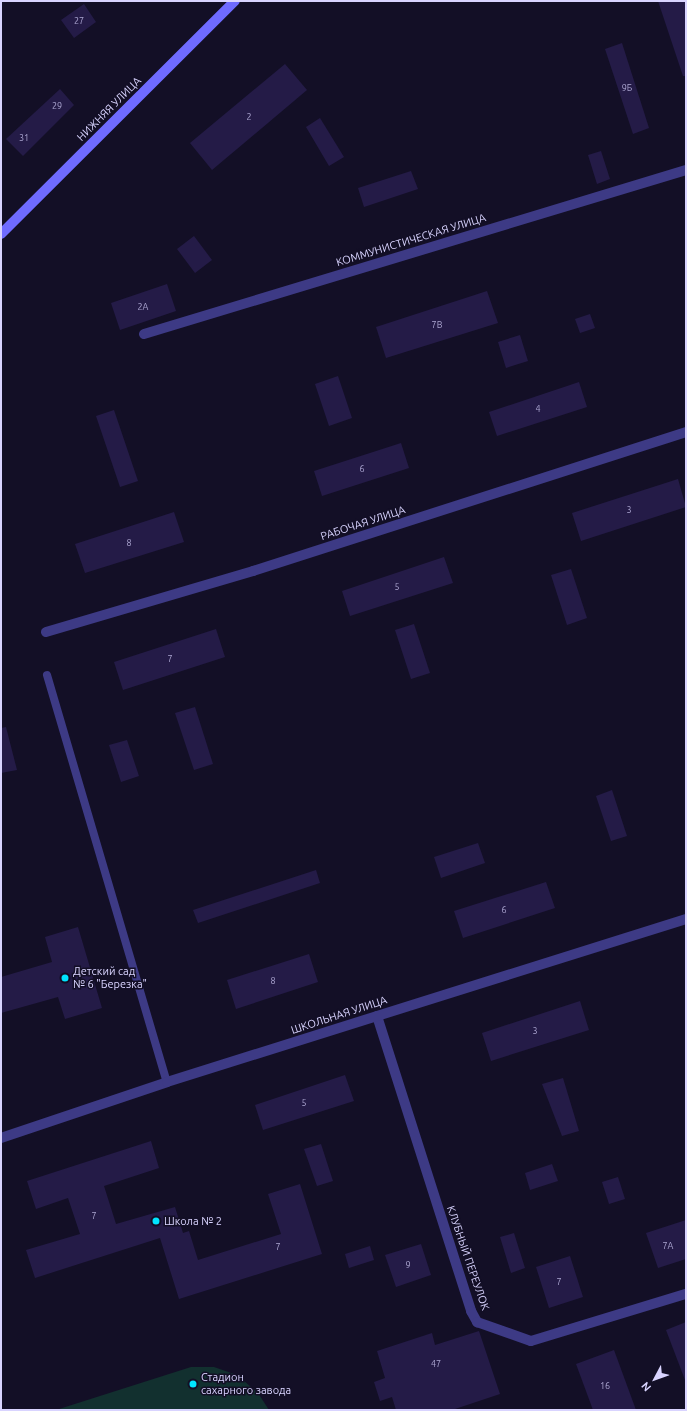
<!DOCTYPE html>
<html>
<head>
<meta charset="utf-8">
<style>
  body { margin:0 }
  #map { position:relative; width:687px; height:1411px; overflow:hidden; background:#130f26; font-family:Ubuntu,sans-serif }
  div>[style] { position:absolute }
  .green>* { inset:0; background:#12302f }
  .building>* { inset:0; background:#241b47 }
  .lane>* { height:8px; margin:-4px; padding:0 4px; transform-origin:4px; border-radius:4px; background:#3d3a85 }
  .street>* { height:10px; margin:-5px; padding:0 5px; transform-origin:5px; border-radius:5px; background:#3d3a85 }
  .secondary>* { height:10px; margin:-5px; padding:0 5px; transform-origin:5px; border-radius:5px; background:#6f6bff }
  .dots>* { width:11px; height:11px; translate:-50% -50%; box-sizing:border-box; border:2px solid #130f26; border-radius:50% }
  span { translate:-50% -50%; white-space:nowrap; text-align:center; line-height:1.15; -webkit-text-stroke:3px #130f26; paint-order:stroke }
  .number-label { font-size:9px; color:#aca6d1 }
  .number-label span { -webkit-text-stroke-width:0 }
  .street-label { font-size:11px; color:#d9d4ff }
  .poi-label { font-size:11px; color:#d9d4ff }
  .left { translate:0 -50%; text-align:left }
  .frame { position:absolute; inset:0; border:2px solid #d9d4ff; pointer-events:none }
  .north { position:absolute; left:635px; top:1359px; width:40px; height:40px; -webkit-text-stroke:3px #130f26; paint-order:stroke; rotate:229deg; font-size:11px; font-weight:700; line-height:16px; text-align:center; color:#d9d4ff }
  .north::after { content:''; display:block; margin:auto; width:14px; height:18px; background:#d9d4ff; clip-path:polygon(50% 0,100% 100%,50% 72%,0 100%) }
</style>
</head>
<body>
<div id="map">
  <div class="green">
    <i style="clip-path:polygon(191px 1367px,214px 1367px,237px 1375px,258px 1393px,269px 1410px,56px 1410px)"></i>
  </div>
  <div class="building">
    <i style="clip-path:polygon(658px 1px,686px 1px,686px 76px,683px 76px)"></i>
    <i style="clip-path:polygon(84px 4px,96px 22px,74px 38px,61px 20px)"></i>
    <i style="clip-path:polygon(622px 43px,649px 128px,633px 134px,605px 49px)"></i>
    <i style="clip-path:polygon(285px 64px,307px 90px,212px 170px,190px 143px)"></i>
    <i style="clip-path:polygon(60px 89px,74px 105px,23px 156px,6px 139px)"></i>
    <i style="clip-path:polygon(320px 118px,344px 157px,329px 166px,306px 127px)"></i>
    <i style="clip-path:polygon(601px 151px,610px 179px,597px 184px,588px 155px)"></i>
    <i style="clip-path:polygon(411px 171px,418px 189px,364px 207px,358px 188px)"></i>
    <i style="clip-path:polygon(194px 236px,212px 260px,195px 273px,177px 249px)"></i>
    <i style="clip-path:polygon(167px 284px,176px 311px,120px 330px,111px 303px)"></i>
    <i style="clip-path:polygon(487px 291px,498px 323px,386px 358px,376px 327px)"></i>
    <i style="clip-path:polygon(590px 314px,595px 328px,580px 333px,575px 319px)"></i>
    <i style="clip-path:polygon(520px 335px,528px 361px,506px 368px,498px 342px)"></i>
    <i style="clip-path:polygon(338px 376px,352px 418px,329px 426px,315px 384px)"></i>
    <i style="clip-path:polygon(579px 382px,587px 407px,497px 436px,489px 412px)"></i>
    <i style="clip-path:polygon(114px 410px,138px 481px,120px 487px,96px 416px)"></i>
    <i style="clip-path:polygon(401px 443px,409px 468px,322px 496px,314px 471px)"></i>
    <i style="clip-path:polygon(678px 479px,686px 507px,581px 541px,572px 513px)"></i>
    <i style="clip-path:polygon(174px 512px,184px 542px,85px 573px,75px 544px)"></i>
    <i style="clip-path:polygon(444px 557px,453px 583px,350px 616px,342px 591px)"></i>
    <i style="clip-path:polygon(571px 569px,587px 618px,567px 625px,551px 575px)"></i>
    <i style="clip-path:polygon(414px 624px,430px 673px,411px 679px,395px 630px)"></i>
    <i style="clip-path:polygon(216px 629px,225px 657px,123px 690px,114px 662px)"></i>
    <i style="clip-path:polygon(195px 707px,213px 764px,194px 770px,175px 713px)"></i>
    <i style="clip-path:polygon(6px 727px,17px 770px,1px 773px,1px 728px)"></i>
    <i style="clip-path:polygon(127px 740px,139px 776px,121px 782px,109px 745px)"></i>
    <i style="clip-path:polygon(612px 790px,627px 836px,611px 841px,596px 796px)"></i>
    <i style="clip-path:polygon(478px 843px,485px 863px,441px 878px,434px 857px)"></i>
    <i style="clip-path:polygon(316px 870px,320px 883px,198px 923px,193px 910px)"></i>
    <i style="clip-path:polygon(546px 882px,555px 908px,463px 938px,454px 911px)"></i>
    <i style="clip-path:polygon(78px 927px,102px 1008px,65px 1019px,58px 997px,1px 1013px,1px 977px,52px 962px,45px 937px)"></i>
    <i style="clip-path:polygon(309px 954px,318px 982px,236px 1009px,227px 980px)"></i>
    <i style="clip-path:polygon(580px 1001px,589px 1030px,491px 1061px,482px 1033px)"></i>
    <i style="clip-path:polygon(345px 1075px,354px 1101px,263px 1130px,255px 1105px)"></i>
    <i style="clip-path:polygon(563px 1078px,579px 1131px,562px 1136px,542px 1084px)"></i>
    <i style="clip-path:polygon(151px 1141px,159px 1168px,104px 1186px,116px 1224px,175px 1207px,183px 1233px,189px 1231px,198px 1260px,281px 1234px,268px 1194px,300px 1184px,322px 1254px,179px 1299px,160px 1238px,35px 1278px,26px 1250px,80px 1234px,68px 1198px,36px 1209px,27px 1181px)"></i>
    <i style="clip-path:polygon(321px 1144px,333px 1181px,317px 1186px,304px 1149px)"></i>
    <i style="clip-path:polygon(552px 1164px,558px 1181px,530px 1190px,525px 1173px)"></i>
    <i style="clip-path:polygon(618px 1177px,625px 1199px,609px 1204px,602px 1182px)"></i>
    <i style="clip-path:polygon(686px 1220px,686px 1259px,658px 1268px,646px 1233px)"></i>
    <i style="clip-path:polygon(514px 1233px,525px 1268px,511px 1273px,500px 1237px)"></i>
    <i style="clip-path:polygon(421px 1244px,431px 1275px,396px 1287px,385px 1255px)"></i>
    <i style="clip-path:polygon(370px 1246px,374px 1260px,349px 1268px,345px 1254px)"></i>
    <i style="clip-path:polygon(570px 1256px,583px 1297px,549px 1308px,536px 1267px)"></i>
    <i style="clip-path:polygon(686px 1322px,686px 1380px,685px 1380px,666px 1330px)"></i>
    <i style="clip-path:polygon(479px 1331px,500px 1394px,452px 1410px,396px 1410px,392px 1397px,380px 1401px,374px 1382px,385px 1378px,377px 1351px,432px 1333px,435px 1345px)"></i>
    <i style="clip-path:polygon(614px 1350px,636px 1410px,593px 1410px,576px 1364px)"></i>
  </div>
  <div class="lane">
    <i style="left:47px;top:675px;width:424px;rotate:73.6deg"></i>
  </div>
  <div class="street">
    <i style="left:144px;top:334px;width:566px;rotate:-16.83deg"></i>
    <i style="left:46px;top:632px;width:216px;rotate:-16.4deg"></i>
    <i style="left:253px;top:571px;width:455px;rotate:-17.8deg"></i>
    <i style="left:377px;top:1016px;width:310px;rotate:72.3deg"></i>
    <i style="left:471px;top:1311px;width:13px;rotate:61deg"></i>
    <i style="left:477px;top:1322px;width:57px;rotate:19.4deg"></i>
    <i style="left:531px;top:1341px;width:162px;rotate:-16.9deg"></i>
    <i style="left:1px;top:1138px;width:175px;rotate:-18.6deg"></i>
    <i style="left:167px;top:1082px;width:544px;rotate:-17.44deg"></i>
  </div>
  <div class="secondary">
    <i style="left:1px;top:234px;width:330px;rotate:-44.9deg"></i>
  </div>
  <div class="dots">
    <i style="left:65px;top:978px;background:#00e5ff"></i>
    <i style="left:156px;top:1221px;background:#00e5ff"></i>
    <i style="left:193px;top:1384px;background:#00e5ff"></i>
  </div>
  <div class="number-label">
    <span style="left:79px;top:21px">27</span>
    <span style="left:627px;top:88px">9Б</span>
    <span style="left:57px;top:106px">29</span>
    <span style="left:249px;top:117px">2</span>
    <span style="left:24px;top:138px">31</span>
    <span style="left:143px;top:307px">2А</span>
    <span style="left:437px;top:325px">7В</span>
    <span style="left:538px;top:409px">4</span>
    <span style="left:362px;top:469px">6</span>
    <span style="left:629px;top:510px">3</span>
    <span style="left:129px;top:543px">8</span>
    <span style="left:397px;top:587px">5</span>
    <span style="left:170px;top:659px">7</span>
    <span style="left:504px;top:910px">6</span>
    <span style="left:273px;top:981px">8</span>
    <span style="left:535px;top:1031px">3</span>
    <span style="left:304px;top:1103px">5</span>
    <span style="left:94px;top:1216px">7</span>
    <span style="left:668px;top:1246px">7А</span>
    <span style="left:278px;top:1247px">7</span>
    <span style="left:408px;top:1265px">9</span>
    <span style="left:559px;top:1282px">7</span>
    <span style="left:436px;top:1364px">47</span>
    <span style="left:605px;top:1386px">16</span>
  </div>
  <div class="street-label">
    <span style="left:109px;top:109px;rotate:-45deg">НИЖНЯЯ УЛИЦА</span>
    <span style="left:411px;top:240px;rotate:-17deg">КОММУНИСТИЧЕСКАЯ УЛИЦА</span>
    <span style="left:363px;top:523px;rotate:-18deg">РАБОЧАЯ УЛИЦА</span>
    <span style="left:339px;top:1015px;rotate:-18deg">ШКОЛЬНАЯ УЛИЦА</span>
    <span style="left:468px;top:1258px;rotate:71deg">КЛУБНЫЙ ПЕРЕУЛОК</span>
  </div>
  <div class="poi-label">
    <span class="left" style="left:73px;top:978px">Детский сад<br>№ 6 "Березка"</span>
    <span class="left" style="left:164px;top:1221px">Школа № 2</span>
    <span class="left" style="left:201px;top:1384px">Стадион<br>сахарного завода</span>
  </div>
  <div class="frame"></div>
  <div class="north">N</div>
</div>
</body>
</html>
